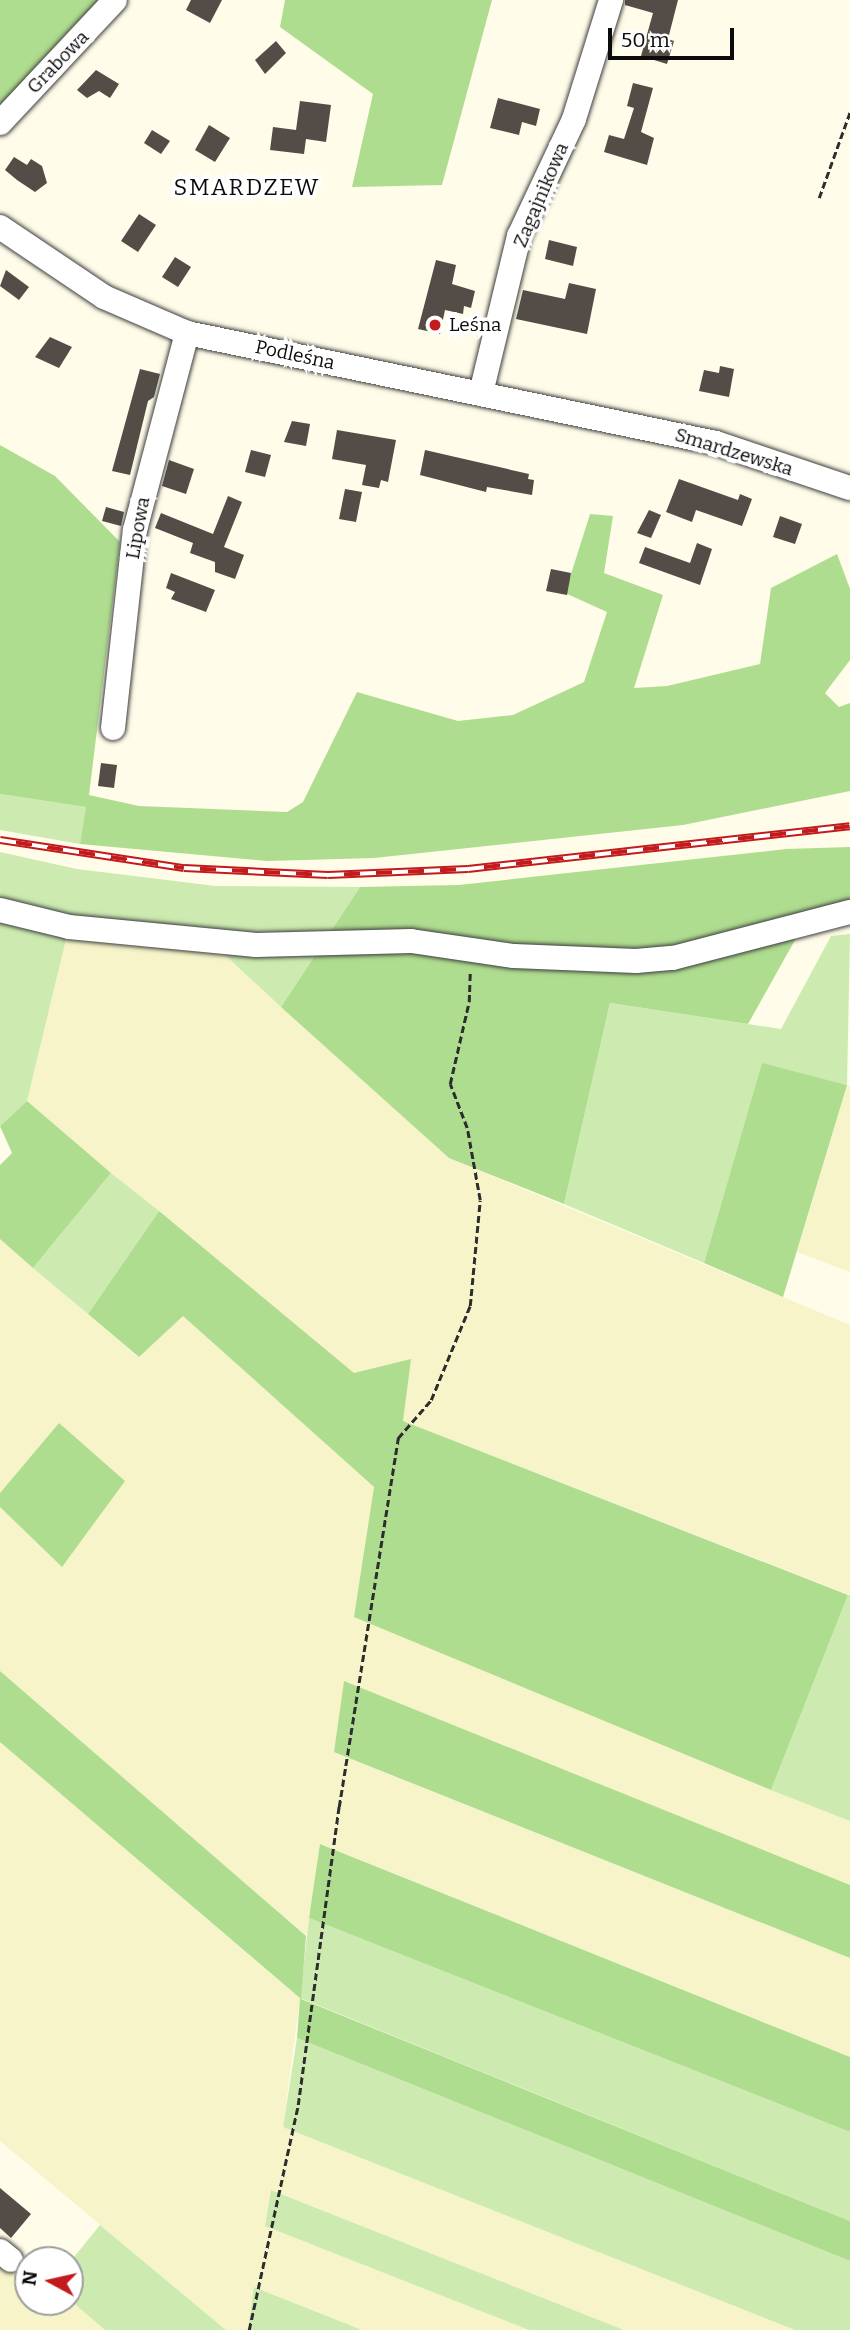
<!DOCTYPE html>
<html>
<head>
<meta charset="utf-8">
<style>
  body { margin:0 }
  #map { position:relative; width:850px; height:2330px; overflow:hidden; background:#fffce9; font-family:Bitter,serif }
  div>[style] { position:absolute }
  .farmland>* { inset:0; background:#f6f4c8 }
  .green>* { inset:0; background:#cdebb1 }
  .forest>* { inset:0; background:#afdd8f }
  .building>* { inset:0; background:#544d47 }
  .path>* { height:2.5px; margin-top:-1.25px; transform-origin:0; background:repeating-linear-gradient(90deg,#2d2d2d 0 7px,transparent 0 10.5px) }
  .roads { filter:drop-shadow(0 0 2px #3e3e3e) drop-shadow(0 0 2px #3e3e3e) }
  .minor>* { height:24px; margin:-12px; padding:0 12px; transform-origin:12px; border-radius:12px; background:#fff }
  .rail>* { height:8px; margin-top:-4px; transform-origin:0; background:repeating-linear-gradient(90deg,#fff 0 16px,#c31b1d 0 32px); box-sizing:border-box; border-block:2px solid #c31b1d }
  .dots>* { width:19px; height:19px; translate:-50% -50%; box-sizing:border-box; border:4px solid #fff; border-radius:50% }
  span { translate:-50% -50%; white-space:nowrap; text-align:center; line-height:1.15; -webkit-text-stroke:7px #fff; paint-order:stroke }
  .street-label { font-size:19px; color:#0b0b0b }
  .poi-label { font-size:19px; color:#0b0b0b }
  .left { translate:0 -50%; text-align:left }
  .quarter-label { font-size:23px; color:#0b0b0b; letter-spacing:2px }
  .north { position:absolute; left:14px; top:2246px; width:70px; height:70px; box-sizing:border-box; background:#fff; border:2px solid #9d9d9d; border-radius:50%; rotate:278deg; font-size:19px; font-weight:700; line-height:28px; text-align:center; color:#0b0b0b }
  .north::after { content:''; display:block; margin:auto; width:24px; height:32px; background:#c31b1d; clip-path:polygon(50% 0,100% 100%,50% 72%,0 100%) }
  .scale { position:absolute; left:608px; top:28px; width:126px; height:32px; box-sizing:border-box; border:4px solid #0b0b0b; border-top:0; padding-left:9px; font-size:21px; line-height:24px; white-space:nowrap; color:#0b0b0b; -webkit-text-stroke:5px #fff; paint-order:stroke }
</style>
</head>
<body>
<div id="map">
  <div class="farmland">
    <i style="clip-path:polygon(69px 927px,207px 938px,449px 1158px,850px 1325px,850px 1595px,403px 1421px,354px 1373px,111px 1173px,27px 1101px)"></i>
    <i style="clip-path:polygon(847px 1085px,850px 1086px,850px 1272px,797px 1252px)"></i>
    <i style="clip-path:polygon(0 1239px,138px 1357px,182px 1315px,374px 1487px,355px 1617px,850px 1821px,850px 1885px,344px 1682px,334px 1752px,850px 1958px,850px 2057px,321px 1844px,306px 1936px,0 1671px,0 1507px,62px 1567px,59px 1423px,0 1493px)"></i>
    <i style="clip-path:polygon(0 1742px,300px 1998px,283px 2127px,795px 2330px,624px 2330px,272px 2190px,266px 2226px,529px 2330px,362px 2330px,255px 2287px,248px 2330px,226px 2330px,0 2141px)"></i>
    <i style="clip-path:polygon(0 2260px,28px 2273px,28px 2302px,70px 2300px,105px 2330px,0 2330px)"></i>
  </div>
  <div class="green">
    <i style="clip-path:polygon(0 794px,87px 807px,80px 844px,0 830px)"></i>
    <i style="clip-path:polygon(0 852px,77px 869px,216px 886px,360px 887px,281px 1007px,207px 938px,69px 927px,27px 1101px,0 1126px)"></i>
    <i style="clip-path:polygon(850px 934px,847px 1085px,762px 1064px,704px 1263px,564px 1204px,610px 1003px,781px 1029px,831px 936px)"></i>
    <i style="clip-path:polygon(111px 1173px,159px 1211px,88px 1314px,33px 1268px)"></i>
    <i style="clip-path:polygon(848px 1595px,850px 1595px,850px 1821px,771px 1790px)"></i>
    <i style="clip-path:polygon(309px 1918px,850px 2132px,850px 2221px,300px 1998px)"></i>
    <i style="clip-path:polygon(297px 2038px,850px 2261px,850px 2330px,795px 2330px,283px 2127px)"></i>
    <i style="clip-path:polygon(271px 2190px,624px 2330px,529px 2330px,265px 2226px)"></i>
    <i style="clip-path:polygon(100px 2225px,226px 2330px,105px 2330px,70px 2300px,70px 2262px)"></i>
    <i style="clip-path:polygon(254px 2287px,362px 2330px,248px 2330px)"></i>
  </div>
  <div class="forest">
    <i style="clip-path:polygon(0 0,103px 0,0 106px)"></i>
    <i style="clip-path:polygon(285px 0,492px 0,442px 185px,352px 187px,373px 94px,280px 27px)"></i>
    <i style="clip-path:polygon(0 445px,55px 476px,120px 542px,89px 795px,139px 806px,287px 812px,303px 802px,357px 692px,458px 721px,513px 715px,584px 682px,607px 612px,565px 593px,590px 514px,613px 516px,604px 573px,663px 595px,634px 688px,667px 686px,760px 664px,771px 588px,837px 554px,850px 589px,850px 660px,825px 693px,839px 707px,850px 703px,850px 791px,683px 825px,374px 858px,267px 861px,80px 844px,86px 807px,0 794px)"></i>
    <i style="clip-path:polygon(850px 847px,850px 909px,809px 915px,748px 1024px,610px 1003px,564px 1204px,449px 1158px,281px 1007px,360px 887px,459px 885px,786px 849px)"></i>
    <i style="clip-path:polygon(762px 1063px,847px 1085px,783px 1297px,704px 1263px)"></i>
    <i style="clip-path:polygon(27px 1101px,111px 1173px,33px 1268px,0 1239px,0 1165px,12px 1153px,0 1126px)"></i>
    <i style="clip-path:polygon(159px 1211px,354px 1373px,411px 1359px,403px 1421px,848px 1595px,771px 1790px,354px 1617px,374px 1487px,183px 1316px,139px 1357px,88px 1314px)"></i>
    <i style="clip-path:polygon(59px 1423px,125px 1481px,62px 1567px,0 1507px,0 1493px)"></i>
    <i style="clip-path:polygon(0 1671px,306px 1936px,301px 1999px,850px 2221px,850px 2261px,297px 2038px,300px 1998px,0 1742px)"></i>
    <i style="clip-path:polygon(344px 1681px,850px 1885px,850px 1958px,334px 1752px)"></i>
    <i style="clip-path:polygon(320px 1844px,850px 2057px,850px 2132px,309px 1918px)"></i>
  </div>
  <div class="building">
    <i style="clip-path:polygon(191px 0,222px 0,210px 23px,186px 10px)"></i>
    <i style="clip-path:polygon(625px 0,678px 0,668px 39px,674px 41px,667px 64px,641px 56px,653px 13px,625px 5px)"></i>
    <i style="clip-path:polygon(276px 41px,286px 53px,265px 74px,255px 60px)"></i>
    <i style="clip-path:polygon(96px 70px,119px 84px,110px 98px,99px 91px,87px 98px,77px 90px)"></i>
    <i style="clip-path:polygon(633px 83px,653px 88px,641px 132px,654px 138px,647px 165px,604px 152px,609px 135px,624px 139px,634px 108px,627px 106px)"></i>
    <i style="clip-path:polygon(498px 98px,540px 109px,536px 126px,522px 122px,519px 135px,490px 128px)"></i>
    <i style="clip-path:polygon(300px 101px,331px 105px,326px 142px,306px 139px,304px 154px,270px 150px,273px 127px,296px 130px)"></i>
    <i style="clip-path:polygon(209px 125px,230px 138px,215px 162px,195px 150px)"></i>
    <i style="clip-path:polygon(152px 130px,170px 141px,161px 154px,144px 143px)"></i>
    <i style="clip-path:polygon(14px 157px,27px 165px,31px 159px,42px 166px,47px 183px,35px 192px,17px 180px,5px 170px)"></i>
    <i style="clip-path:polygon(139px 214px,156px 225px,138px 252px,121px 241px)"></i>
    <i style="clip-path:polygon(549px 240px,577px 247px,573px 266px,545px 259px)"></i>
    <i style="clip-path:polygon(175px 257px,191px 267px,178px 287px,162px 277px)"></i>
    <i style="clip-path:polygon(436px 260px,456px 265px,452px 284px,475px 291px,471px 308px,464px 306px,463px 314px,445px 310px,440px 334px,418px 329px)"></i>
    <i style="clip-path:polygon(6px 270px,29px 287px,19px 300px,0 286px)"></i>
    <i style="clip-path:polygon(569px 283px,596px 289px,587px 334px,516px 319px,523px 290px,565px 299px)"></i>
    <i style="clip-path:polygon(50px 337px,72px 347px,59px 368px,35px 357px)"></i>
    <i style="clip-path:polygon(720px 366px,734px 369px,729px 397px,699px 391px,704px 370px,719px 373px)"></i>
    <i style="clip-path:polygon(140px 369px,160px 374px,154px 397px,148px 401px,130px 475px,112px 471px)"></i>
    <i style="clip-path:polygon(292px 421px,310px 424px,306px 446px,284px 442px)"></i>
    <i style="clip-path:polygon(337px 430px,396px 440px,388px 482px,381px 480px,379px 488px,362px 485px,366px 465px,332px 459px)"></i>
    <i style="clip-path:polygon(251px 450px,271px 455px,265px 477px,245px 472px)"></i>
    <i style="clip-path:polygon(425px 450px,529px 474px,528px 479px,534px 480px,532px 495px,487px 487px,486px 492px,420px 475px)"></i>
    <i style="clip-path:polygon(169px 460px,194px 469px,186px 494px,162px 486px)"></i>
    <i style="clip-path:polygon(679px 479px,738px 500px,740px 494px,752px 499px,742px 526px,696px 510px,692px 522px,666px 512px)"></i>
    <i style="clip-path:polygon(345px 489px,362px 492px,356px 522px,339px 519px)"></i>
    <i style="clip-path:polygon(228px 496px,242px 502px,224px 547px,244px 555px,235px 579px,215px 572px,215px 562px,190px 553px,193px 543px,155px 528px,161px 513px,213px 534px)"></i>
    <i style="clip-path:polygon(106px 507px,124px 512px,121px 526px,102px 521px)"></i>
    <i style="clip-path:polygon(649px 510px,661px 515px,651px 538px,637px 533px)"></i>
    <i style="clip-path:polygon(780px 516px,802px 524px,795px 544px,773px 537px)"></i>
    <i style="clip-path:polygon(697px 543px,712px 549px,700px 585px,639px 563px,645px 547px,690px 563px)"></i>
    <i style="clip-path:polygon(551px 569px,571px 573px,567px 595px,546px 591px)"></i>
    <i style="clip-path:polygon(171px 573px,215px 590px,206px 612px,171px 599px,175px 592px,166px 588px)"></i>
    <i style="clip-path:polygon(101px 763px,117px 765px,114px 788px,98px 786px)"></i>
    <i style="clip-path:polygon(0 2188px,31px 2214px,11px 2238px,0 2228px)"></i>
  </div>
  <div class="path">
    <i style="left:819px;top:198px;width:91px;rotate:-70.2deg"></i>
    <i style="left:249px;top:2330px;width:230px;rotate:-77.7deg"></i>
    <i style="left:298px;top:2105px;width:301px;rotate:-82.2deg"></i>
    <i style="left:339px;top:1807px;width:374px;rotate:-80.9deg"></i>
    <i style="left:398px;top:1438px;width:50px;rotate:-49deg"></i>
    <i style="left:431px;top:1400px;width:102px;rotate:-67.5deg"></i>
    <i style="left:470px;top:1306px;width:106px;rotate:-84.6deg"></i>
    <i style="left:480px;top:1200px;width:73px;rotate:-100.2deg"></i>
    <i style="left:467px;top:1128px;width:47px;rotate:-111.1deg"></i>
    <i style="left:450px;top:1084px;width:84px;rotate:-77deg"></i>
    <i style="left:469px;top:1002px;width:31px;rotate:-88deg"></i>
  </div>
  <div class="roads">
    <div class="minor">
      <i style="left:0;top:123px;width:168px;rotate:-46.9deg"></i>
      <i style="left:0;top:227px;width:125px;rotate:33.9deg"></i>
      <i style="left:104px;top:297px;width:90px;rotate:23.4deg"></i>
      <i style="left:187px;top:333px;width:540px;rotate:11.75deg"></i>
      <i style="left:716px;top:443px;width:141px;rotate:18.6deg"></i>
      <i style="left:481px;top:393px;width:162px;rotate:-76.4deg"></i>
      <i style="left:519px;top:236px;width:129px;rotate:-64.8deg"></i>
      <i style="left:574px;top:119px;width:125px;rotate:-72.7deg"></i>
      <i style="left:113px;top:728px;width:199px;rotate:-83.7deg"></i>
      <i style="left:135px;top:530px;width:204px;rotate:-75.2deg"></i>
      <i style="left:0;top:910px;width:71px;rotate:13.8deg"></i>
      <i style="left:69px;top:927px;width:188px;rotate:5.5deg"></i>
      <i style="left:256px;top:945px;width:155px;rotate:-1.5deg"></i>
      <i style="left:411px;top:941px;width:104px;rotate:8.3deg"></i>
      <i style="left:514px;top:956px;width:122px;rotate:2.3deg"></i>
      <i style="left:636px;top:961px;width:37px;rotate:-5deg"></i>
      <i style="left:673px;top:958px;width:183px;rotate:-14.6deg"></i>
      <i style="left:0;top:2251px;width:14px;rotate:39deg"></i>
    </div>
  </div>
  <div class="rail">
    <i style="left:0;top:840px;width:186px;rotate:8.7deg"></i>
    <i style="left:184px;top:868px;width:144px;rotate:2.8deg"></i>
    <i style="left:328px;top:875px;width:140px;rotate:-2.5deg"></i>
    <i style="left:468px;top:869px;width:384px;rotate:-6.4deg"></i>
  </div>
  <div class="dots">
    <i style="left:435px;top:325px;background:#c31b1d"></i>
  </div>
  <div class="street-label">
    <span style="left:58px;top:62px;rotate:-46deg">Grabowa</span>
    <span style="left:541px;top:195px;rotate:-67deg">Zagajnikowa</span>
    <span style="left:295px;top:355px;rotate:12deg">Podleśna</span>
    <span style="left:734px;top:452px;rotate:17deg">Smardzewska</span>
    <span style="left:138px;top:528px;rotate:-80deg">Lipowa</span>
  </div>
  <div class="poi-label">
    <span class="left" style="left:449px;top:325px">Leśna</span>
  </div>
  <div class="quarter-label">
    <span style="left:247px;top:187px">SMARDZEW</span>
  </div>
  <div class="north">N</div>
  <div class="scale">50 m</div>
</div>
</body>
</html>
